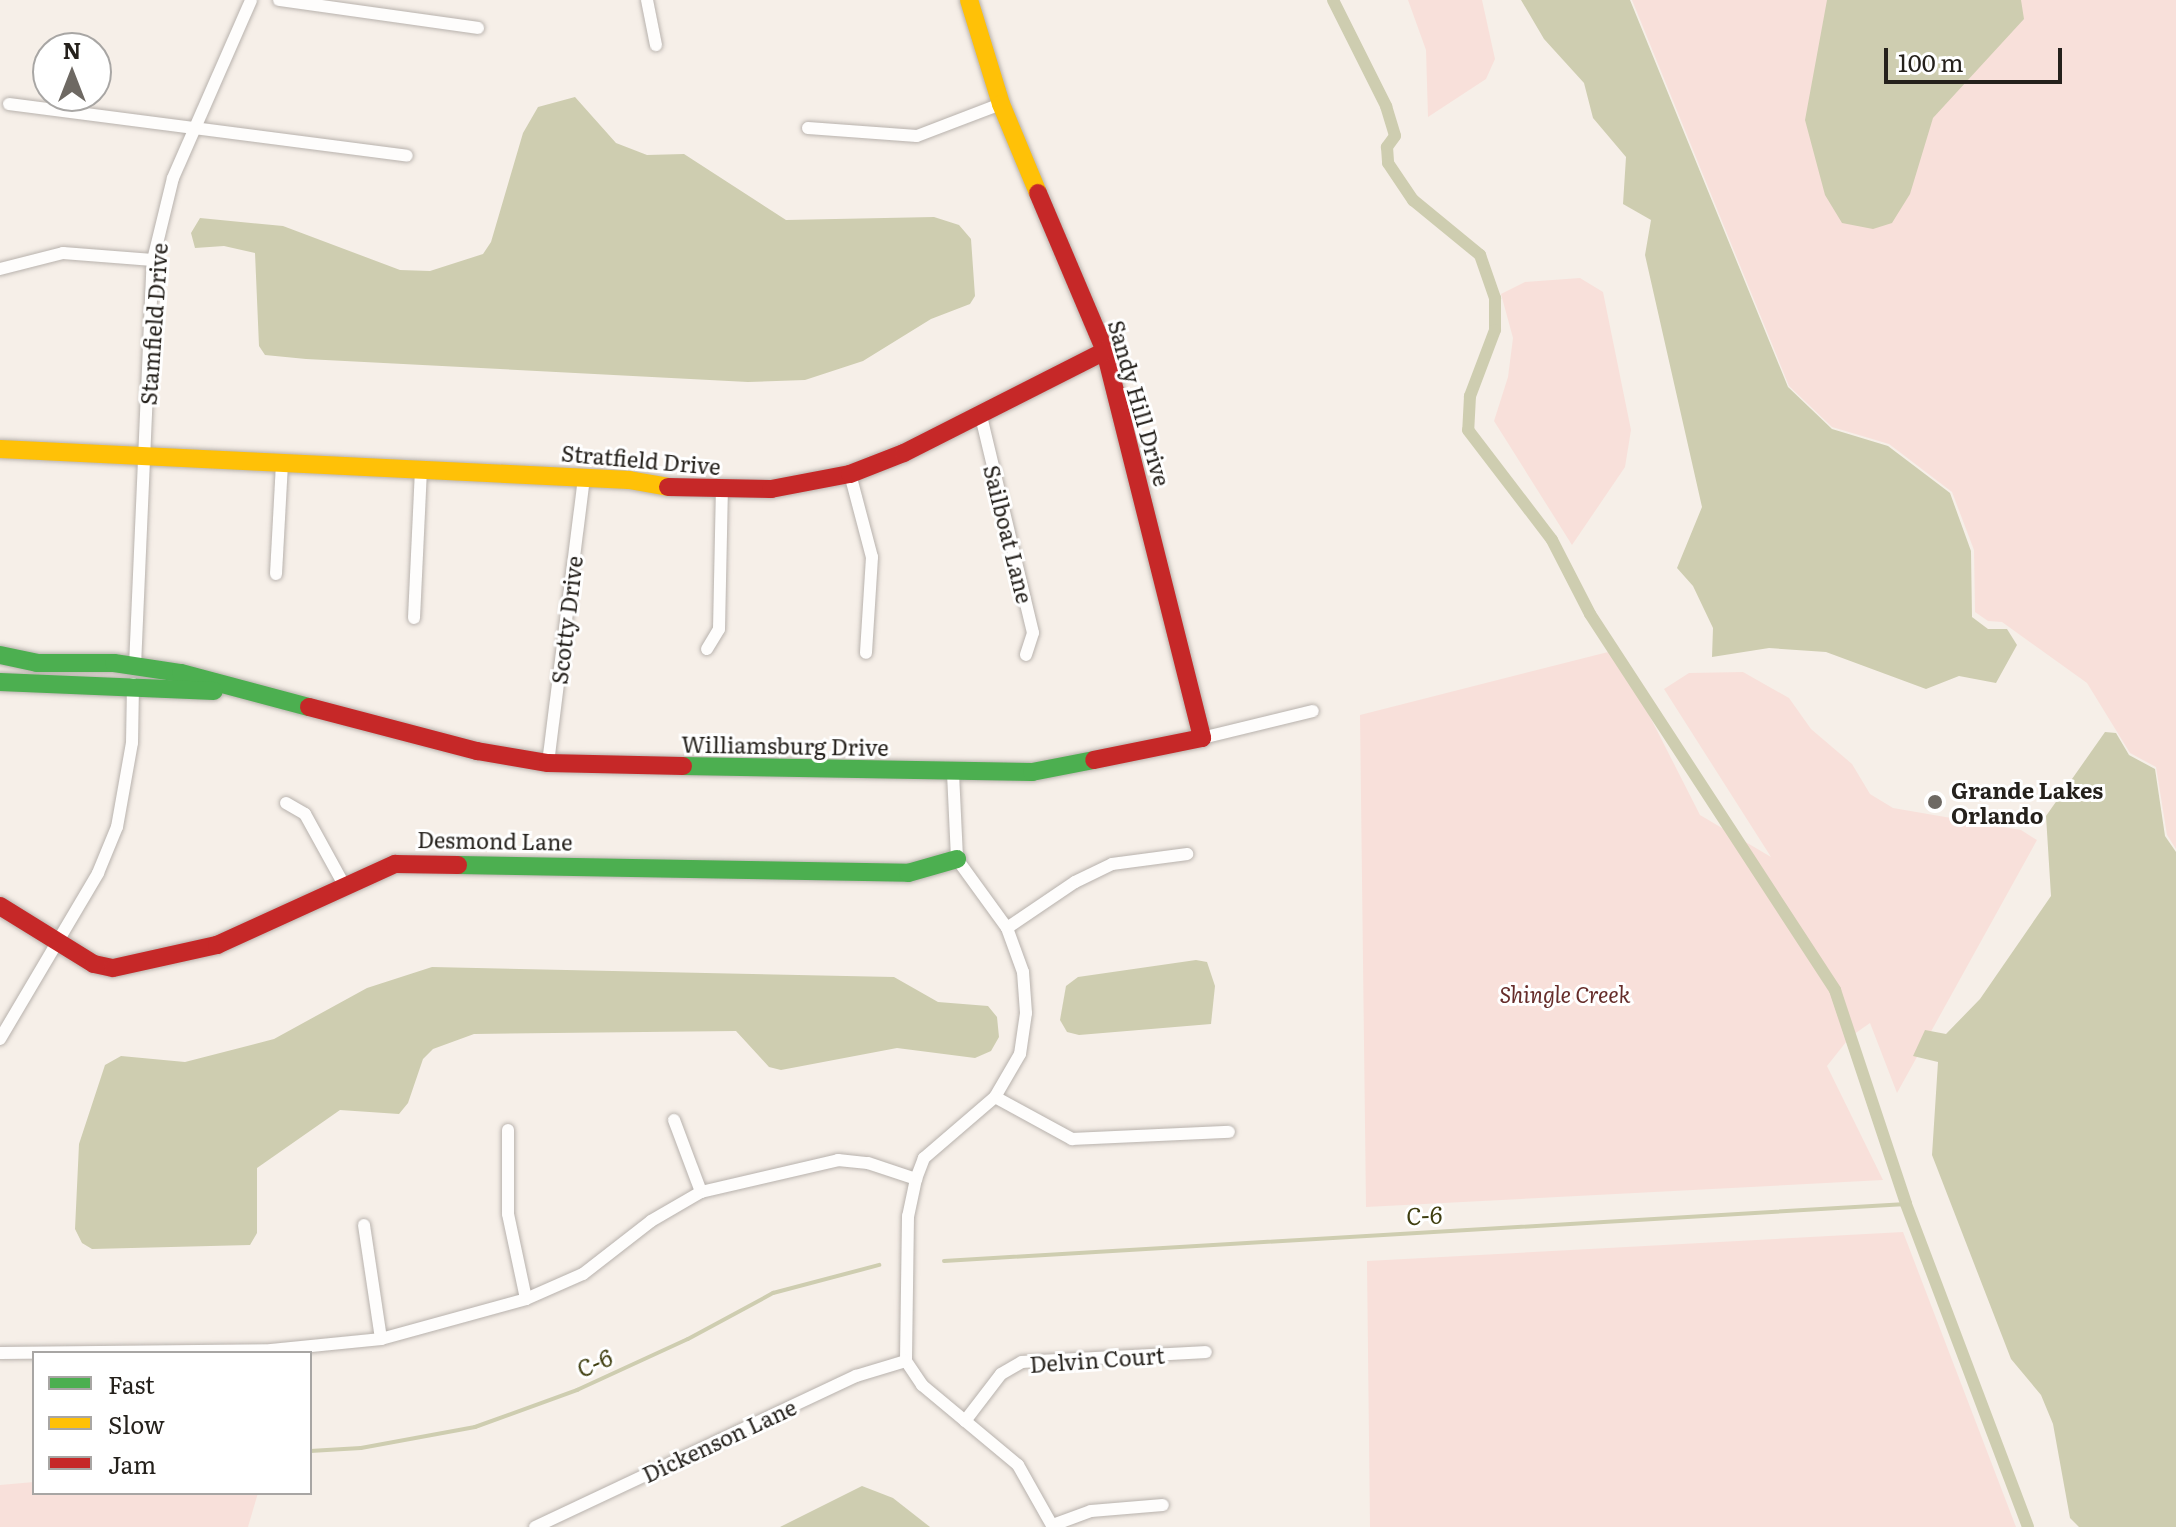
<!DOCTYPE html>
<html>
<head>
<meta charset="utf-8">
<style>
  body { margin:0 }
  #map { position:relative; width:2176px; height:1527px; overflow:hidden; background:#f6efe8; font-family:Literata,serif }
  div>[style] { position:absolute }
  .green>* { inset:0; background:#f8e0da }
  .water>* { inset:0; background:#cecdb0 }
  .stream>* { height:4px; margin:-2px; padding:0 2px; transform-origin:2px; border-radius:2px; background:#cecdb0 }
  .canal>* { height:12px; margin:-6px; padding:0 6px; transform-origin:6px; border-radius:6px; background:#cecdb0 }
  .roads { filter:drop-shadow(0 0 2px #b8b2ad) drop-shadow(0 0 2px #b8b2ad) }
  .street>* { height:12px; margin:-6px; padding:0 6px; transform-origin:6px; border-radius:6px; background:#fefdfc }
  .fast>* { height:18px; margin:-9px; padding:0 9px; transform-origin:9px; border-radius:9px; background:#4caf50 }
  .slow>* { height:18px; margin:-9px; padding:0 9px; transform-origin:9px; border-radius:9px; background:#ffc107 }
  .jam>* { height:18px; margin:-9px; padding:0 9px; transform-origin:9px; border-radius:9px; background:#c62828 }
  .dots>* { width:22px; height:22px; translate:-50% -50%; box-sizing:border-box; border:4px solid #fff; border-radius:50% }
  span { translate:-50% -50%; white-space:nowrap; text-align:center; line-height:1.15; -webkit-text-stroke:6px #fff; paint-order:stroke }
  .street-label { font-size:22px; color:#25211c }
  .poi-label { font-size:22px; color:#25211c; font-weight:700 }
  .left { translate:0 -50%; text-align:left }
  .park-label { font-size:22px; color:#662d2a; font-style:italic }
  .water-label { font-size:24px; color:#3f3e0f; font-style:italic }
  .legend { position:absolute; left:32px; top:1351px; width:280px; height:144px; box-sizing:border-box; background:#fff; border:2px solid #a8a6a4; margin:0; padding:10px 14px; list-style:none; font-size:24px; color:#25211c }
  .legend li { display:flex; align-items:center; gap:16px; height:40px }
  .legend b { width:40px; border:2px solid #a8a6a4 }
  .north { position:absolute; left:32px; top:32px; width:80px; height:80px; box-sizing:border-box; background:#fff; border:2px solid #a8a6a4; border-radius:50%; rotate:0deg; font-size:22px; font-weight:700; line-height:32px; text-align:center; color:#25211c }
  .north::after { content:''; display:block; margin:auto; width:28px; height:36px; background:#6e6963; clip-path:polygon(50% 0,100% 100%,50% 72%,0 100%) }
  .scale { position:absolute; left:1884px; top:48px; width:178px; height:36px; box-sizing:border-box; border:4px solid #25211c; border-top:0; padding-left:10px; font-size:24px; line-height:28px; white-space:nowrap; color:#25211c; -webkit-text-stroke:6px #fff; paint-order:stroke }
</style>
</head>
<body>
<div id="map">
  <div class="green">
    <i style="clip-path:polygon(1408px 0,1482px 0,1495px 59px,1486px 79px,1428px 117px,1426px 50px)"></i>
    <i style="clip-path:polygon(1632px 0,2176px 0,2176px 849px,2167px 835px,2156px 767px,2130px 753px,2087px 683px,2002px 622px,1988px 621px,1975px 612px,1974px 550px,1952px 492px,1889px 444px,1832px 427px,1789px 386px)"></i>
    <i style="clip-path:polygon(1580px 278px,1603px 292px,1631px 430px,1625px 467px,1572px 545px,1494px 421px,1508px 377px,1513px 338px,1501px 294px,1525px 282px)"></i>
    <i style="clip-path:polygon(1616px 650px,1700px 815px,1771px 857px,1664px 689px,1689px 673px,1743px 672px,1789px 698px,1811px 729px,1852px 764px,1870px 794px,1893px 808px,2021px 830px,2037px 840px,1897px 1093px,1870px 1023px,1850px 1037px,1827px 1066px,1883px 1180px,1366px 1207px,1360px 715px)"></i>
    <i style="clip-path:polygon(1903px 1232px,2016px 1527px,1370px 1527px,1367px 1261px)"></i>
    <i style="clip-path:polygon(34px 1482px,34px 1493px,258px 1493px,248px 1527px,0 1527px,0 1485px)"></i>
  </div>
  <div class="water">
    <i style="clip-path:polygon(1521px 0,1630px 0,1788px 387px,1832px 429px,1888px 446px,1950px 493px,1971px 551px,1972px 617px,1988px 629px,2007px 629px,2017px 645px,1996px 683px,1959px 676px,1926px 689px,1826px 652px,1769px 648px,1712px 657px,1713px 628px,1693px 586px,1677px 568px,1702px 507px,1645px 255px,1651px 220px,1623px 204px,1626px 157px,1593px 118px,1584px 83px,1544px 39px)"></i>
    <i style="clip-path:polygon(1827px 0,2021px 0,2024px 19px,1933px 118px,1910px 194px,1892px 223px,1873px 229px,1842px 223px,1825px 195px,1805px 120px)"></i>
    <i style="clip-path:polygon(575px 97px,616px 143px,647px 155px,684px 154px,786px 220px,934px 217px,959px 225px,971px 239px,975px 296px,970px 304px,931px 319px,863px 361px,805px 380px,748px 382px,306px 359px,265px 355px,259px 346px,255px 253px,224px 246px,195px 248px,191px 233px,200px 218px,283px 226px,400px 270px,430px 271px,483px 254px,491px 242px,523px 133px,538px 107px)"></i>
    <i style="clip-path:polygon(2105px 732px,2116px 733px,2129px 755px,2155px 769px,2165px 836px,2176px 852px,2176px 1527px,2079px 1527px,2070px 1518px,2053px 1424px,2041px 1395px,2011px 1359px,1932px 1155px,1938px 1062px,1913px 1056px,1925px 1030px,1946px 1034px,1980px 999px,2051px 896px,2046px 816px)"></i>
    <i style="clip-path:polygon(1196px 960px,1207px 962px,1215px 986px,1211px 1024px,1079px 1035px,1067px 1032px,1060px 1020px,1066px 986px,1078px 977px)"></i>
    <i style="clip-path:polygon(432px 967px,894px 977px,938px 1002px,988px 1006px,997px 1017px,999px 1037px,991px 1051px,975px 1058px,897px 1048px,781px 1070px,769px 1067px,736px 1031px,474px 1034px,433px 1049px,423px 1059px,408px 1103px,399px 1114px,340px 1110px,257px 1168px,257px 1233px,250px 1245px,92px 1249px,82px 1243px,75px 1229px,79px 1144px,105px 1065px,121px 1056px,185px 1062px,274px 1039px,367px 988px)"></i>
    <i style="clip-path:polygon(862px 1486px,893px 1498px,930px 1527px,780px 1527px)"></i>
  </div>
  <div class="stream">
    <i style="left:944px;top:1261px;width:964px;rotate:-3.39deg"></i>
    <i style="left:310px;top:1451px;width:51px;rotate:-3.4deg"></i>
    <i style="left:361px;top:1448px;width:116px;rotate:-10.4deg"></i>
    <i style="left:475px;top:1427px;width:109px;rotate:-19.9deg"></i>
    <i style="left:577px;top:1390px;width:122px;rotate:-24.7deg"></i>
    <i style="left:688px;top:1339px;width:97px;rotate:-28.4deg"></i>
    <i style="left:773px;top:1293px;width:110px;rotate:-14.8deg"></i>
  </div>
  <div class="canal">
    <i style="left:1333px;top:0;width:119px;rotate:63.4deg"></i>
    <i style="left:1386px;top:106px;width:31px;rotate:73deg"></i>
    <i style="left:1395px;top:136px;width:14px;rotate:126deg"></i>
    <i style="left:1387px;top:147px;width:16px;rotate:86deg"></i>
    <i style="left:1388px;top:163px;width:45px;rotate:56deg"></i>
    <i style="left:1413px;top:200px;width:87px;rotate:39.4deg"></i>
    <i style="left:1480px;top:255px;width:46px;rotate:70.8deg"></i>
    <i style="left:1495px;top:298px;width:32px;rotate:90deg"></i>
    <i style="left:1495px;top:330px;width:71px;rotate:110.7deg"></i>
    <i style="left:1470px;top:396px;width:34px;rotate:93deg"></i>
    <i style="left:1468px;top:430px;width:138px;rotate:52.6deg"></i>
    <i style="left:1552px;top:540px;width:83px;rotate:62.8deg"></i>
    <i style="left:1590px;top:614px;width:449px;rotate:56.9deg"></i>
    <i style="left:1835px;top:990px;width:225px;rotate:71.6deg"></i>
    <i style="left:1906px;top:1204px;width:345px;rotate:69.3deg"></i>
  </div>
  <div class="roads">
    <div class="street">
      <i style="left:279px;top:0;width:201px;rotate:8deg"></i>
      <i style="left:647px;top:0;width:46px;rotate:78.7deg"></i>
      <i style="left:9px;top:104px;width:401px;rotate:7.4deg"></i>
      <i style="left:808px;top:128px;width:109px;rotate:4.2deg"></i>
      <i style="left:917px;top:136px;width:90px;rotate:-20.9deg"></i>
      <i style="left:0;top:269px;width:65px;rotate:-14.3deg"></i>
      <i style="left:63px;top:253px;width:90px;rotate:4.4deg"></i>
      <i style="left:980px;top:412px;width:227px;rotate:76.5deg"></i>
      <i style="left:1033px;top:633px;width:23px;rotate:108deg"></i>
      <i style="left:850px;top:474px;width:86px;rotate:75.2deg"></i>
      <i style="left:872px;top:557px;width:96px;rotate:93.6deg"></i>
      <i style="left:276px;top:574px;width:110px;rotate:-86.9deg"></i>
      <i style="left:414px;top:618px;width:149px;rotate:-87.3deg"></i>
      <i style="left:707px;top:649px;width:23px;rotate:-59deg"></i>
      <i style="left:719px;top:629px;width:138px;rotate:-88.8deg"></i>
      <i style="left:135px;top:666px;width:406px;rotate:-87.5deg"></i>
      <i style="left:153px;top:260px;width:84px;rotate:-76.3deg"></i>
      <i style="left:173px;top:178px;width:194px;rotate:-66.3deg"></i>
      <i style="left:1202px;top:738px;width:114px;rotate:-13.7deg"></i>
      <i style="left:548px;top:763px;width:287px;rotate:-82.8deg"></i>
      <i style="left:953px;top:773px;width:86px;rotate:87.3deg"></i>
      <i style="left:957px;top:859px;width:85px;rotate:54.1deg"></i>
      <i style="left:1007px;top:928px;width:47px;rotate:70deg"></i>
      <i style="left:1023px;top:972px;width:41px;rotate:85.8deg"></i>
      <i style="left:1026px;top:1013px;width:41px;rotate:98.3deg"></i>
      <i style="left:1020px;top:1054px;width:50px;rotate:120.2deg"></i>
      <i style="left:995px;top:1097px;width:94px;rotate:139.3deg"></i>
      <i style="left:924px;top:1158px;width:22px;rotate:111deg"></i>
      <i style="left:916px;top:1179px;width:38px;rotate:102deg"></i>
      <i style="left:908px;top:1216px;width:145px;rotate:90.8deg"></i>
      <i style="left:906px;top:1361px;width:29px;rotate:56deg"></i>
      <i style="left:922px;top:1385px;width:125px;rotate:39.8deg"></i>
      <i style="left:1018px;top:1465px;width:71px;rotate:60.6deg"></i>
      <i style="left:286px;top:803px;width:22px;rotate:30deg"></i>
      <i style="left:305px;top:814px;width:79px;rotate:61.2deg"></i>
      <i style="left:1007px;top:928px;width:82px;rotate:-34.1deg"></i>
      <i style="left:1075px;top:882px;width:41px;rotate:-25.9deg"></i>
      <i style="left:1112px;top:864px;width:76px;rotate:-7.6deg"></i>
      <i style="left:0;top:1039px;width:193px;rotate:-59.4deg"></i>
      <i style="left:98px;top:873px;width:50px;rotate:-67.6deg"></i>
      <i style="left:117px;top:827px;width:85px;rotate:-79.9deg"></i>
      <i style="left:132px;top:743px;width:59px;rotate:-89deg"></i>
      <i style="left:995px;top:1097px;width:88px;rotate:28.6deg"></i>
      <i style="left:1072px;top:1139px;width:157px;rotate:-2.6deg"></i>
      <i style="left:674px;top:1120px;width:77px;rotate:69.4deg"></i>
      <i style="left:508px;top:1130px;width:84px;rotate:90deg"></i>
      <i style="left:508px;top:1214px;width:87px;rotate:78deg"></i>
      <i style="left:364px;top:1225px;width:115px;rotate:81.5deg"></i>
      <i style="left:0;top:1353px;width:271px;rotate:-0.6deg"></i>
      <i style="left:271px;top:1350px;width:111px;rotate:-5.7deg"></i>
      <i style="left:381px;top:1339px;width:150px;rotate:-15.4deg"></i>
      <i style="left:526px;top:1299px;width:62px;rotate:-23.7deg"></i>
      <i style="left:583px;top:1274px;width:86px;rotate:-37.9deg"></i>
      <i style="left:651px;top:1221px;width:58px;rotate:-30.1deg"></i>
      <i style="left:701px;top:1192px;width:141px;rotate:-13.1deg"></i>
      <i style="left:838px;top:1160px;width:30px;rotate:6deg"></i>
      <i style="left:868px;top:1163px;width:51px;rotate:18.4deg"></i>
      <i style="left:965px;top:1421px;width:59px;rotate:-52.5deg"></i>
      <i style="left:1001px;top:1374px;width:24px;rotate:-30deg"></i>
      <i style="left:1022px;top:1362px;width:184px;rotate:-3.1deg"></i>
      <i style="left:1053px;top:1525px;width:40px;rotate:-20.2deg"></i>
      <i style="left:1091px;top:1511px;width:72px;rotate:-4.8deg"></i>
      <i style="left:535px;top:1527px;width:355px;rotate:-25.2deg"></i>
      <i style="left:856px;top:1376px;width:52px;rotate:-16.7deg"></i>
    </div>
    <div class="fast">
      <i style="left:0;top:655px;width:38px;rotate:12deg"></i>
      <i style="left:37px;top:663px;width:77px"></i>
      <i style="left:114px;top:663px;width:68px;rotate:8.5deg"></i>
      <i style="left:181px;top:673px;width:132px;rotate:14.9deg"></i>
      <i style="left:0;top:682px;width:214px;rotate:2.4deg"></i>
      <i style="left:683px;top:766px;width:349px;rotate:1deg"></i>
      <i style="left:1032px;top:772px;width:63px;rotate:-11deg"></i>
      <i style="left:458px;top:865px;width:450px;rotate:1deg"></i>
      <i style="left:908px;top:873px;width:51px;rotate:-15.9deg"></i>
    </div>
    <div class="slow">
      <i style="left:969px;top:0;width:109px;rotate:72.9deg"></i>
      <i style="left:1001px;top:104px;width:96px;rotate:67.4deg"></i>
      <i style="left:0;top:449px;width:630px;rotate:2.82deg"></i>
      <i style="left:629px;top:480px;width:40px;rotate:10deg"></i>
    </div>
    <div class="jam">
      <i style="left:1038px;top:193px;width:172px;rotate:67deg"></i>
      <i style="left:1105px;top:351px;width:399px;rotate:75.9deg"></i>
      <i style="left:1202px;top:738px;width:110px;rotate:168.5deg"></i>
      <i style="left:668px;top:487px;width:103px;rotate:1.1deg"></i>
      <i style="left:771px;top:489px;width:80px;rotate:-10.8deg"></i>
      <i style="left:850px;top:474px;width:58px;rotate:-21.3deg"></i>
      <i style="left:904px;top:453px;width:225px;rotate:-26.9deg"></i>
      <i style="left:309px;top:707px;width:174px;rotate:14.7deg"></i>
      <i style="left:477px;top:751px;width:72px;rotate:9.6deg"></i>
      <i style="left:548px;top:763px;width:135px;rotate:1.3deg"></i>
      <i style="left:0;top:906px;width:110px;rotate:31.7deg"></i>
      <i style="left:94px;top:964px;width:19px;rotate:12deg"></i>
      <i style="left:113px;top:968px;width:107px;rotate:-12.5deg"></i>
      <i style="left:217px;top:945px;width:196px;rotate:-24.5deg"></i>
      <i style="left:395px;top:864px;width:63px;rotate:0.9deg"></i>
    </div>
  </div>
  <div class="dots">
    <i style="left:1935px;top:802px;background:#6e6963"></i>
  </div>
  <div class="street-label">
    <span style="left:153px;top:324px;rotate:-86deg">Stamfield Drive</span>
    <span style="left:1140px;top:403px;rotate:74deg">Sandy Hill Drive</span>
    <span style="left:641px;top:459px;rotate:5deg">Stratfield Drive</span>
    <span style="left:1009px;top:534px;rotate:76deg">Sailboat Lane</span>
    <span style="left:566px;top:620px;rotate:-83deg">Scotty Drive</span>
    <span style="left:785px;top:745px;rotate:1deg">Williamsburg Drive</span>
    <span style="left:495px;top:840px;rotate:1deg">Desmond Lane</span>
    <span style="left:1097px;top:1359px;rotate:-4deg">Delvin Court</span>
    <span style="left:719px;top:1440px;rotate:-25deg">Dickenson Lane</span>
  </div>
  <div class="poi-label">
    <span class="left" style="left:1951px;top:802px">Grande Lakes<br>Orlando</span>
  </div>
  <div class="park-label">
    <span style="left:1565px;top:994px">Shingle Creek</span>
  </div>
  <div class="water-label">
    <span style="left:1424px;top:1214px;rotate:-3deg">C-6</span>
    <span style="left:594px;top:1362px;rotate:-24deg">C-6</span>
  </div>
  <ul class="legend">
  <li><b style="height:10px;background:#4caf50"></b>Fast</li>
  <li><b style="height:10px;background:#ffc107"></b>Slow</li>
  <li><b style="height:10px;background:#c62828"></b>Jam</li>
  </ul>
  <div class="north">N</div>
  <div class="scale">100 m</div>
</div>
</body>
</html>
